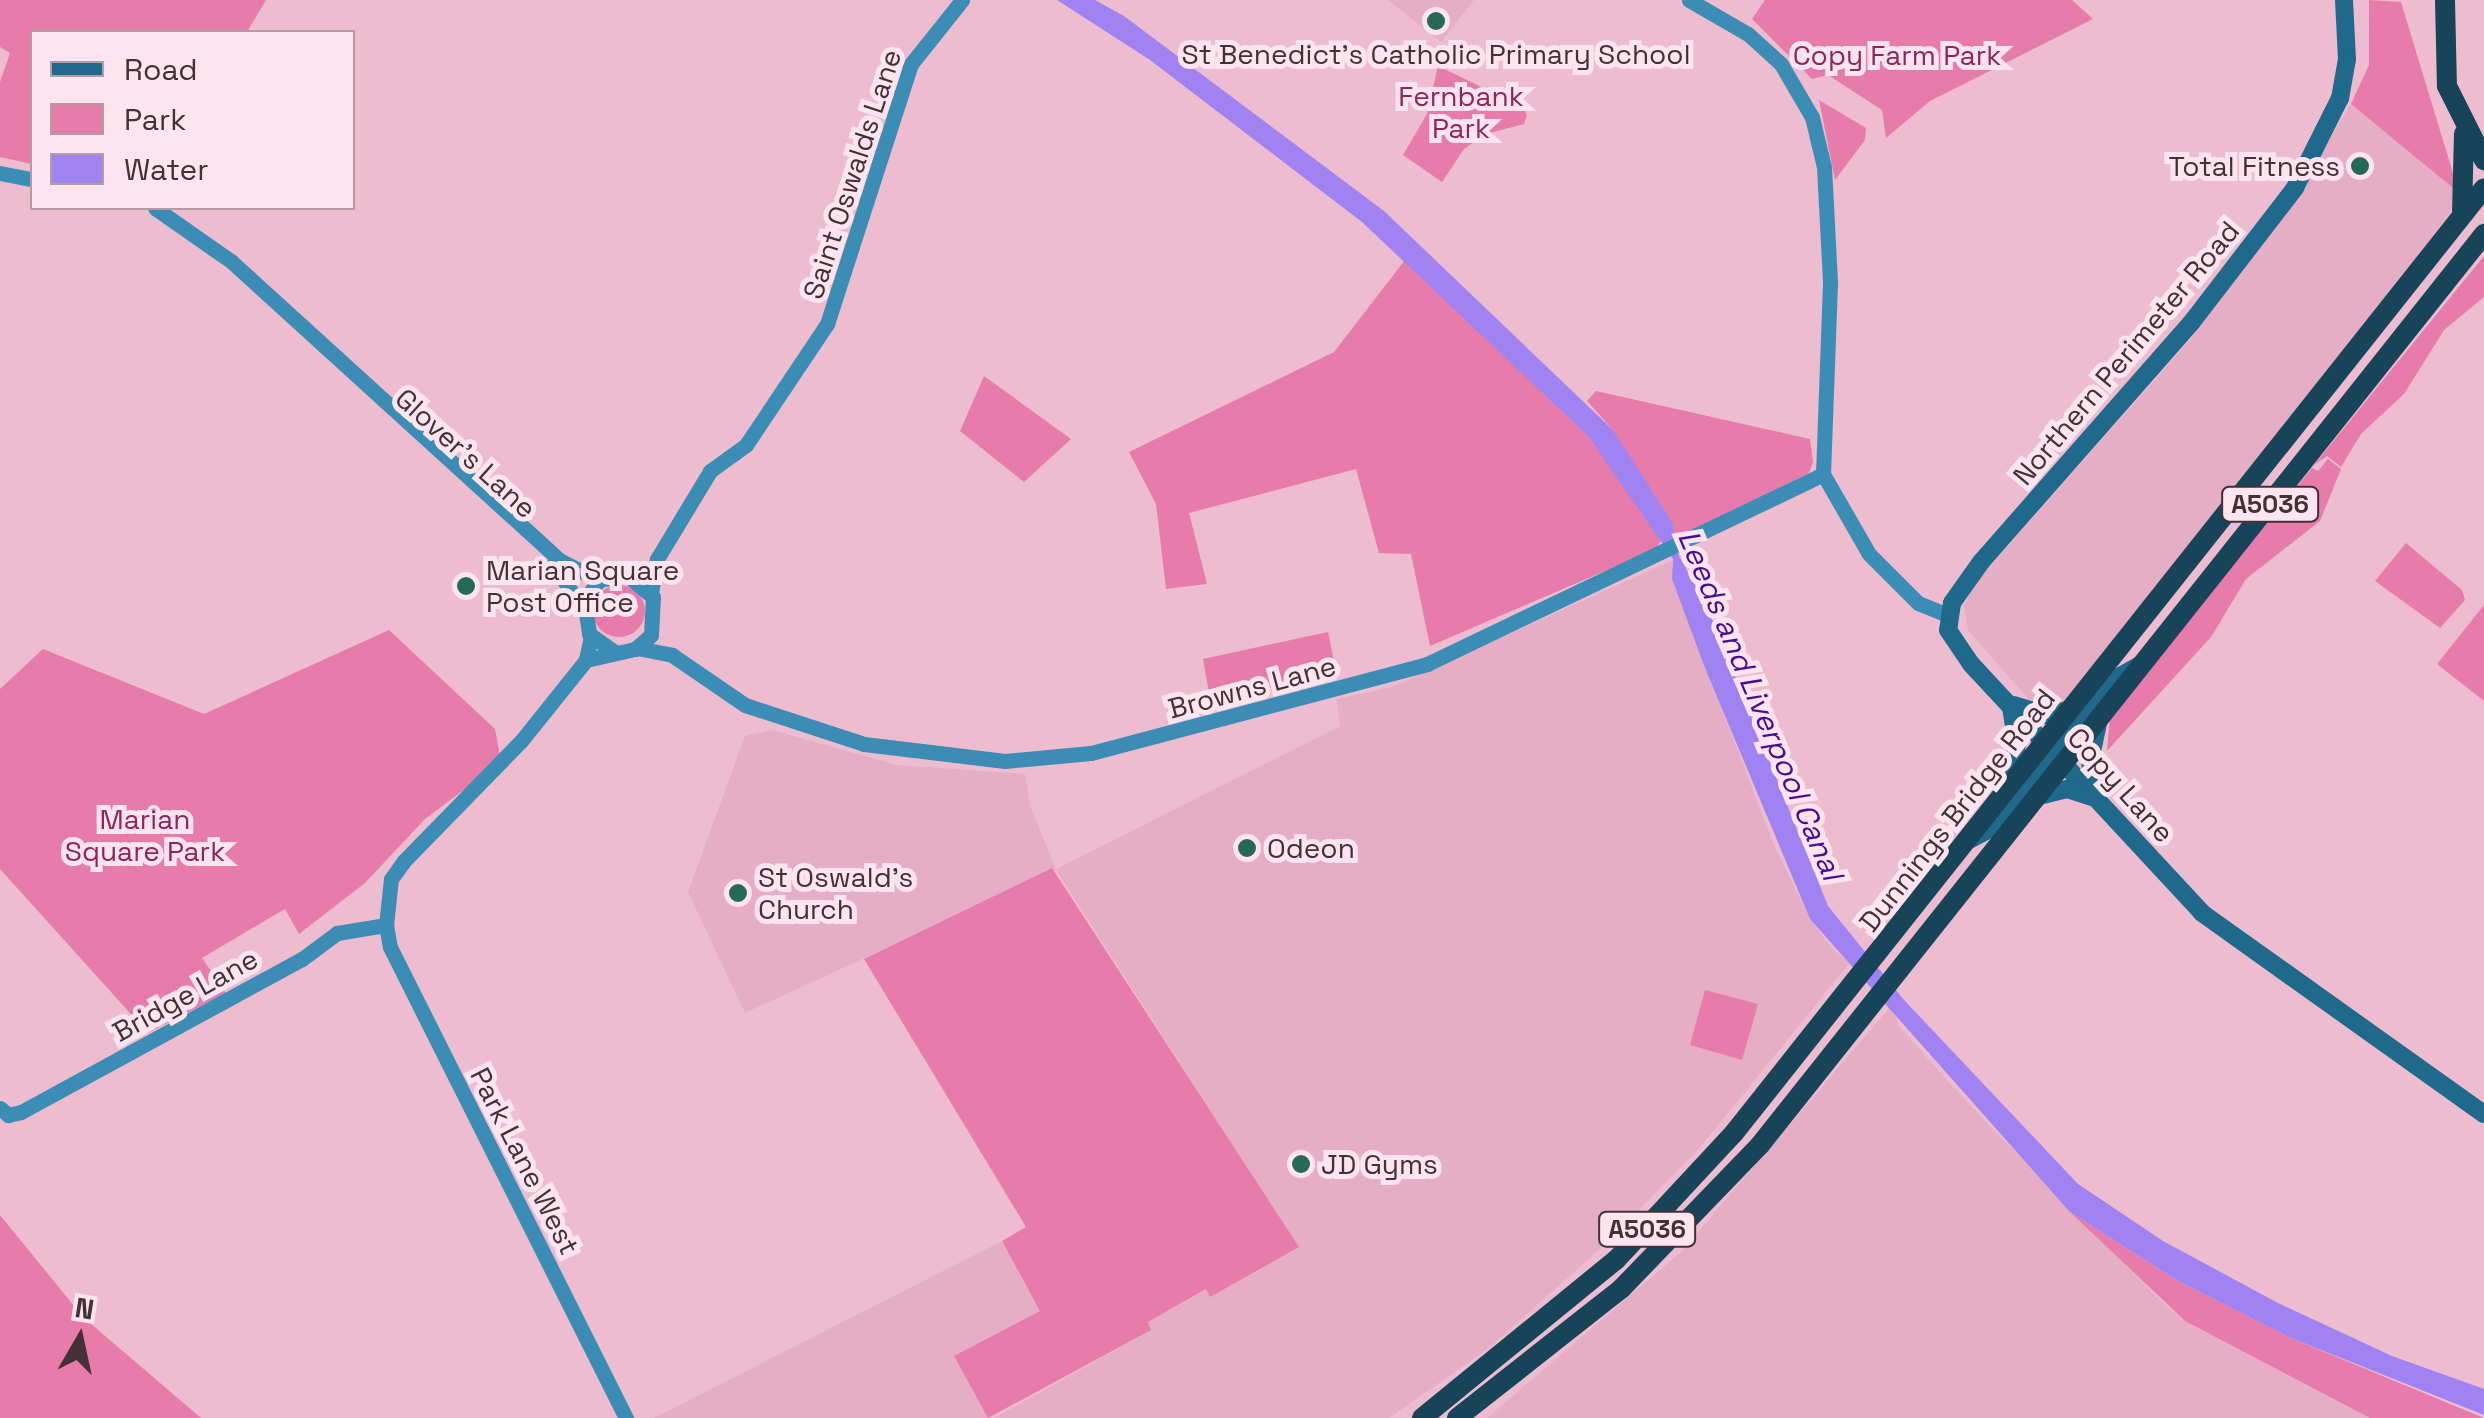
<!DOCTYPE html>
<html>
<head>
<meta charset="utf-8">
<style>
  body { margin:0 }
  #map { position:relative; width:2484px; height:1418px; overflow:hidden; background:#edbccf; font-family:"Space Grotesk",sans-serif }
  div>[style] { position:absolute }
  .built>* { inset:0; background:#e6aec4 }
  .green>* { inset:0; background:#e77cab }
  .round { border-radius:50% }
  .water>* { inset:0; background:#a083f2 }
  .tertiary>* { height:15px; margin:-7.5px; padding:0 7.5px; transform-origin:7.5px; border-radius:7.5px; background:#3c8db6 }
  .secondary>* { height:18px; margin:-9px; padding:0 9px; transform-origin:9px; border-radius:9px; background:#1e698c }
  .trunk>* { height:20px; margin:-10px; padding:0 10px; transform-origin:10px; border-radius:10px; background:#18445a }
  .dots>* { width:28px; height:28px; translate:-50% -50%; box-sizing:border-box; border:5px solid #fee4ee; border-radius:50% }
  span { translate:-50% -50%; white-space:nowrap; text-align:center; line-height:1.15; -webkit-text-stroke:10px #fee4ee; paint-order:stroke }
  .shield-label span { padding:2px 8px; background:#fee4ee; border:2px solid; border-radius:8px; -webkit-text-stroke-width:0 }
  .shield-label { font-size:25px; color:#443138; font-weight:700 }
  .poi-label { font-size:28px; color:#443138 }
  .right { translate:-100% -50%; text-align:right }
  .left { translate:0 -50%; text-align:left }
  .park-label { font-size:28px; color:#91255c }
  .street-label { font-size:28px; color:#443138 }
  .water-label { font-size:30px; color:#480c95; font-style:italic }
  .legend { position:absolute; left:30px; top:30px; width:325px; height:180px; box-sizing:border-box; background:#fee4ee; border:2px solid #b49ca5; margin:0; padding:12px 18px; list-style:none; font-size:30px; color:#443138 }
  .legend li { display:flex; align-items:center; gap:20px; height:50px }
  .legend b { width:50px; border:2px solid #b49ca5 }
  .north { position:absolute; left:30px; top:1288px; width:100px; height:100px; -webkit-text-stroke:8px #fee4ee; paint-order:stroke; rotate:9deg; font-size:28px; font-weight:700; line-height:40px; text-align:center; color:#443138 }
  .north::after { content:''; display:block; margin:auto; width:35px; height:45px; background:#443138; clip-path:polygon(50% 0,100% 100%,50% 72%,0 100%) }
</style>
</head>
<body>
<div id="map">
  <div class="built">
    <i style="clip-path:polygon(1388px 0,1474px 0,1441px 42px)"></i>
    <i style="clip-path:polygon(2351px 104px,2459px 193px,2449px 215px,2063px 705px,2037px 709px,1968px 630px,1964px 605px,1976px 582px,2191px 339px,2269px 236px)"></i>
    <i style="clip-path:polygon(1673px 560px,1672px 579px,1774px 845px,1810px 919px,1834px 951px,1851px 961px,1698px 1150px,1601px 1248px,1489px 1348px,1389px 1418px,994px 1418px,1151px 1330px,1148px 1322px,1207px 1289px,1211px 1296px,1298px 1247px,1056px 870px,745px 1013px,688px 892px,745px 736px,772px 730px,897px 765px,1025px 774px,1030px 806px,1056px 869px,1340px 726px,1337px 699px,1392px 687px)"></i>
    <i style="clip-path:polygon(1891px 1006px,1899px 1026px,1965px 1100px,2160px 1300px,2185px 1321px,2370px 1418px,1487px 1418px,1682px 1251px)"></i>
    <i style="clip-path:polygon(1002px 1241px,1040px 1311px,955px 1356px,988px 1418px,654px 1418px)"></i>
  </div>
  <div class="green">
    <i style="clip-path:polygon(0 0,266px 0,247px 32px,32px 32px,32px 164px,0 157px,0 82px,10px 53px,0 47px)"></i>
    <i style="clip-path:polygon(1765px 0,2072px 0,2093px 19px,1930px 101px,1886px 138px,1882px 110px,1828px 75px,1812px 79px,1752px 19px)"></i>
    <i style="clip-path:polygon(2369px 0,2401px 2px,2459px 193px,2351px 104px,2369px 65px)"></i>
    <i style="clip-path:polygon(1438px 66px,1523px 107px,1527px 115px,1524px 124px,1486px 134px,1464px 149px,1442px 182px,1403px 155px,1427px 114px)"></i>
    <i style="clip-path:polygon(1819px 100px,1866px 128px,1865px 140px,1835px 180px)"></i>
    <i style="clip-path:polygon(2484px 256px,2484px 297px,2444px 330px,2404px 394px,2361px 434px,2341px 467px,2327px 456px,2314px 465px)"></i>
    <i style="clip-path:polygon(1405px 260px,1588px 436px,1662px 539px,1656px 549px,1430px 646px,1411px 554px,1379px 553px,1356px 469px,1189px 513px,1207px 584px,1166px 589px,1156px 504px,1129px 452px,1334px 352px)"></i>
    <i style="clip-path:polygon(984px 376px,1071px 439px,1024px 482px,960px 431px)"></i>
    <i style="clip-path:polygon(1596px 391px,1810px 439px,1813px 462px,1809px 473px,1683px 536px,1671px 535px,1613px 430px,1587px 401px)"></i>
    <i style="clip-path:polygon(2328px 459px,2341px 469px,2320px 521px,2246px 579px,2211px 637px,2107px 751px,2110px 717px,2312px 468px,2318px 471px)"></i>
    <i style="clip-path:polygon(2406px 543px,2462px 590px,2465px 600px,2440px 628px,2375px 581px)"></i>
    <i class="round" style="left:593px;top:585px;width:52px;height:52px"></i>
    <i style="clip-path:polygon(2484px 605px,2484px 701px,2437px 664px)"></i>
    <i style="clip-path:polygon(389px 630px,495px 729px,501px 762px,425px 819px,365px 883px,299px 934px,285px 909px,202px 958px,226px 993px,148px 1033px,0 869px,0 689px,43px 649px,204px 714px)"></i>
    <i style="clip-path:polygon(1328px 632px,1337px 676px,1211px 704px,1203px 659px)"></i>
    <i style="clip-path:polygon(1052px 868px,1299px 1247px,1210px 1297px,1206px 1289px,1148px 1322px,1151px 1330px,988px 1418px,954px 1356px,1040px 1311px,1002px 1241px,1026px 1227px,864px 959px)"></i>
    <i style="clip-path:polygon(1705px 990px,1758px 1004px,1742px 1060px,1690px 1045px)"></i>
    <i style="clip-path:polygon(2069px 1211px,2178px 1281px,2291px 1338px,2484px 1418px,2370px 1418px,2185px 1321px)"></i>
    <i style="clip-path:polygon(0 1215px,83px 1317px,201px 1418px,0 1418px)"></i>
  </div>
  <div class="water">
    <i style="clip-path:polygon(1057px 0,1095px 0,1124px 16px,1384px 211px,1613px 430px,1672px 522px,1679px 556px,1707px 607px,1828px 906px,1904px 1000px,2078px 1184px,2163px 1241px,2278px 1303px,2392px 1356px,2484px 1389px,2484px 1415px,2291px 1338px,2178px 1281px,2069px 1211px,1810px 919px,1705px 668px,1672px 579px,1673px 559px,1588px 436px,1362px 222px,1150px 60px)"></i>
  </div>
  <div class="tertiary">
    <i style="left:1689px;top:0;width:68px;rotate:30deg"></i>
    <i style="left:1748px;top:34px;width:45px;rotate:42.3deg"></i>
    <i style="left:1781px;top:64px;width:61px;rotate:59.7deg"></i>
    <i style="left:1812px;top:117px;width:51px;rotate:76.5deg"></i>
    <i style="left:1824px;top:167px;width:116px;rotate:87deg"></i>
    <i style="left:1830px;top:283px;width:191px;rotate:92.1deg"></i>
    <i style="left:1823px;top:474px;width:92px;rotate:60.1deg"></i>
    <i style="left:1869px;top:554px;width:69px;rotate:45deg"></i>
    <i style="left:1918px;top:603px;width:32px;rotate:22deg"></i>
    <i style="left:0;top:173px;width:33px;rotate:11deg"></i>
    <i style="left:155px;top:208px;width:94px;rotate:35deg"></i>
    <i style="left:232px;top:262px;width:442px;rotate:42.3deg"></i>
    <i style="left:559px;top:560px;width:45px;rotate:26.6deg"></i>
    <i style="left:553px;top:565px;width:55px;rotate:55.4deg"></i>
    <i style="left:651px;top:593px;width:35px;rotate:-80deg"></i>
    <i style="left:657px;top:559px;width:103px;rotate:-58.9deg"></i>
    <i style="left:710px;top:471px;width:44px;rotate:-35.8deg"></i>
    <i style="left:746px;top:445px;width:146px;rotate:-56.2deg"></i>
    <i style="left:827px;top:324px;width:273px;rotate:-72.1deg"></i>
    <i style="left:911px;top:64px;width:82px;rotate:-51.4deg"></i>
    <i style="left:591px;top:636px;width:25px;rotate:102deg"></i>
    <i style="left:586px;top:660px;width:104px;rotate:128.7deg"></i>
    <i style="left:521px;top:741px;width:168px;rotate:134.3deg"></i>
    <i style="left:404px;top:861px;width:22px;rotate:126deg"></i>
    <i style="left:391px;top:879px;width:46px;rotate:96.2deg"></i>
    <i style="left:386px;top:925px;width:22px;rotate:80deg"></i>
    <i style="left:390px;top:947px;width:527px;rotate:63.39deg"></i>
    <i style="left:637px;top:648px;width:36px;rotate:11deg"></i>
    <i style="left:672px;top:655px;width:88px;rotate:34.4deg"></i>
    <i style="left:745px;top:705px;width:125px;rotate:18.1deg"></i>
    <i style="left:864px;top:744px;width:142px;rotate:6.9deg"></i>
    <i style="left:1005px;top:761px;width:86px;rotate:-5.3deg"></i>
    <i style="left:1091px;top:753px;width:348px;rotate:-14.8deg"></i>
    <i style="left:1427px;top:664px;width:439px;rotate:-25.6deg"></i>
    <i style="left:586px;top:660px;width:50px;rotate:-12.7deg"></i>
    <i style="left:635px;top:649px;width:21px;rotate:-41deg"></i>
    <i style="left:651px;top:635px;width:38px;rotate:-87deg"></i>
    <i style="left:653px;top:597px;width:34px;rotate:-140deg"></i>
    <i style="left:627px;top:575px;width:28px;rotate:170deg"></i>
    <i style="left:599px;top:580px;width:26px;rotate:126deg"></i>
    <i style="left:584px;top:601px;width:33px;rotate:81deg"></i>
    <i style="left:589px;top:634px;width:32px;rotate:35deg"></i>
    <i style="left:0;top:1108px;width:11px;rotate:41deg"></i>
    <i style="left:8px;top:1115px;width:13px;rotate:-13deg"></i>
    <i style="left:21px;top:1112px;width:320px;rotate:-28.6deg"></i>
    <i style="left:302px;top:959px;width:44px;rotate:-36.6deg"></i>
    <i style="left:337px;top:933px;width:50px;rotate:-9.3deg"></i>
  </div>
  <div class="secondary">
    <i style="left:2344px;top:0;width:59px;rotate:87.1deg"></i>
    <i style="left:2347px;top:59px;width:40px;rotate:100deg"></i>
    <i style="left:2340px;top:98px;width:101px;rotate:116.6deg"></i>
    <i style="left:2295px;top:188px;width:170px;rotate:127.6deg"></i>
    <i style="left:2191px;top:323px;width:318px;rotate:131.3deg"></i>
    <i style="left:1981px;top:562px;width:50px;rotate:125.3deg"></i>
    <i style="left:1952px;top:603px;width:27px;rotate:98deg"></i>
    <i style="left:1948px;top:630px;width:41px;rotate:55.9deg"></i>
    <i style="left:1971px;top:664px;width:340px;rotate:47.1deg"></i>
    <i style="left:2202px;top:913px;width:346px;rotate:35.5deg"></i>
    <i style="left:2014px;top:705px;width:34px;rotate:17deg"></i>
    <i style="left:2046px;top:715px;width:28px;rotate:-13deg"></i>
    <i style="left:2045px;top:743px;width:19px"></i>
    <i style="left:2064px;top:743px;width:87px;rotate:-50.1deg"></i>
    <i style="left:2120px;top:676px;width:23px;rotate:-29deg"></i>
    <i style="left:2010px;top:784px;width:40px;rotate:-80deg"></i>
    <i style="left:2017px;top:745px;width:39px;rotate:-99deg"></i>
    <i style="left:2093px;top:794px;width:33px;rotate:-95deg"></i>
    <i style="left:2090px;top:761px;width:40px;rotate:-78deg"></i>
    <i style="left:2035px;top:797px;width:33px;rotate:-14deg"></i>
    <i style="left:2067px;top:789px;width:26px;rotate:18deg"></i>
    <i style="left:1969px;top:840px;width:26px;rotate:-28deg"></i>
    <i style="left:1992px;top:828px;width:86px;rotate:-49.3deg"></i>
    <i style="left:2048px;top:763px;width:15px;rotate:-4deg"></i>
  </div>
  <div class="trunk">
    <i style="left:2445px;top:0;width:86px;rotate:88.7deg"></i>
    <i style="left:2447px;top:86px;width:83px;rotate:63.4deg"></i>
    <i style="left:2462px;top:214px;width:80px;rotate:-88.6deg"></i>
    <i style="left:1422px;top:1418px;width:250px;rotate:-39.2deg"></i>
    <i style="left:1616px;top:1260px;width:173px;rotate:-47.1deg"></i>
    <i style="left:1734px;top:1133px;width:1206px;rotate:-51.56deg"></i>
    <i style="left:1457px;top:1418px;width:209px;rotate:-38.2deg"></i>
    <i style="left:1621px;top:1289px;width:200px;rotate:-46deg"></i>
    <i style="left:1760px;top:1145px;width:1164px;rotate:-51.52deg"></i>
  </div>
  <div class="dots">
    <i style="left:1436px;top:21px;background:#276958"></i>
    <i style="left:2360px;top:166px;background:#276958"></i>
    <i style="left:466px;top:586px;background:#276958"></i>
    <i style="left:1247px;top:848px;background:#276958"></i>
    <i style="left:738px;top:893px;background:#276958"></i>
    <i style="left:1301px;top:1164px;background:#276958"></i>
  </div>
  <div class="shield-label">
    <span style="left:2270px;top:504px">A5036</span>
    <span style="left:1647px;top:1229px">A5036</span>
  </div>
  <div class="poi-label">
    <span style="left:1436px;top:54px">St Benedict's Catholic Primary School</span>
    <span class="right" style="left:2340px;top:166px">Total Fitness</span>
    <span class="left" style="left:486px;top:586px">Marian Square<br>Post Office</span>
    <span class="left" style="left:1267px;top:848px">Odeon</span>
    <span class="left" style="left:758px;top:893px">St Oswald's<br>Church</span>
    <span class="left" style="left:1321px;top:1164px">JD Gyms</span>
  </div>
  <div class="park-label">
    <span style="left:1897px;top:55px">Copy Farm Park</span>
    <span style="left:1461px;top:112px">Fernbank<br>Park</span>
    <span style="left:145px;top:835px">Marian<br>Square Park</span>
  </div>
  <div class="street-label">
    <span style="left:852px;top:174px;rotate:-72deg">Saint Oswalds Lane</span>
    <span style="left:2126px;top:353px;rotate:-50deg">Northern Perimeter Road</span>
    <span style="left:466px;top:453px;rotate:42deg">Glover's Lane</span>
    <span style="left:1252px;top:687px;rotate:-15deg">Browns Lane</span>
    <span style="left:2121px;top:785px;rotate:48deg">Copy Lane</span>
    <span style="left:1957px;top:810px;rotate:-52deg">Dunnings Bridge Road</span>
    <span style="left:185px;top:995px;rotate:-29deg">Bridge Lane</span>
    <span style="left:525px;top:1161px;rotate:63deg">Park Lane West</span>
  </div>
  <div class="water-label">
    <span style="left:1760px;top:705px;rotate:67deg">Leeds and Liverpool Canal</span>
  </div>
  <ul class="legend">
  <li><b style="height:12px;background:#1e698c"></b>Road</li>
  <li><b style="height:28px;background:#e77cab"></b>Park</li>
  <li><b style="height:28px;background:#a083f2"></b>Water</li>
  </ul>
  <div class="north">N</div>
</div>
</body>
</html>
